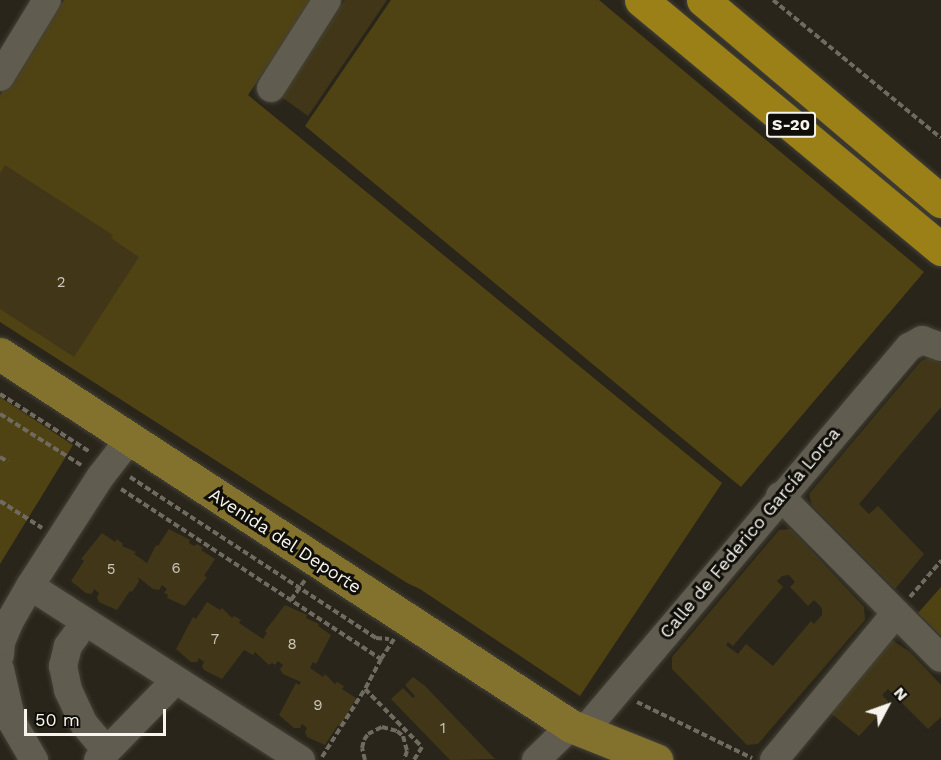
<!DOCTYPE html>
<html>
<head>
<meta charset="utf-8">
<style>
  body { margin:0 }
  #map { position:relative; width:941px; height:760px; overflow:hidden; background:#29251a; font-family:"Work Sans",sans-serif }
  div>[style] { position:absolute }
  .green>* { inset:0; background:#504313 }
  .building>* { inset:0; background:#413718 }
  .path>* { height:4px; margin-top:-2px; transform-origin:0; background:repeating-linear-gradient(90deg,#6f6b61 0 6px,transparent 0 9px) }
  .roads { filter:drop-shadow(0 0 2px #444138) drop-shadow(0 0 2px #444138) }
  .minor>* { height:28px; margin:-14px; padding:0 14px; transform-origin:14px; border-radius:14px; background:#605c4f }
  .major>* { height:33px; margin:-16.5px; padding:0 16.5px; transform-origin:16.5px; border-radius:16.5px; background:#83722d }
  .highway>* { height:33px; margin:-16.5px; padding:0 16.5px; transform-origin:16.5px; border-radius:16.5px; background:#9b8017 }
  span { translate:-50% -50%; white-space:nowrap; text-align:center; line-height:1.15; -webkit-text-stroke:6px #100e09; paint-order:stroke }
  .number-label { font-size:15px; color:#c9c5b7 }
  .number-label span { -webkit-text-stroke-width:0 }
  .shield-label span { padding:2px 4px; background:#100e09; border:2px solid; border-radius:4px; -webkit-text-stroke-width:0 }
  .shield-label { font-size:16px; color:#f6f4ec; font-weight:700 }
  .street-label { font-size:18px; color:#f6f4ec }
  .north { position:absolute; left:857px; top:676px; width:60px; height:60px; -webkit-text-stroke:4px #100e09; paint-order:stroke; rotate:49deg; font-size:16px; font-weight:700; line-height:24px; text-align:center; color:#f6f4ec }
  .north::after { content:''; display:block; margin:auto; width:21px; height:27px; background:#f6f4ec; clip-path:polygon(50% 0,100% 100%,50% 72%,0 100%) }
  .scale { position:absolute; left:24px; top:709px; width:142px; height:27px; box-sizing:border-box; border:3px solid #f6f4ec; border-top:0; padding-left:8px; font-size:18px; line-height:21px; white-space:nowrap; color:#f6f4ec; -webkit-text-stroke:4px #100e09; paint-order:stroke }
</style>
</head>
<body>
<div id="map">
  <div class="green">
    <i style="clip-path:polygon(64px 0,313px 0,248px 95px,722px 483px,580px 696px,420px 589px,407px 583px,0 322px,0 95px)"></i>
    <i style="clip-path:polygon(391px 0,599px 0,924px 272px,741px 487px,305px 126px)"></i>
    <i style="clip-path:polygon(0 397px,73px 445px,0 564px)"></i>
    <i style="clip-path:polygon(941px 587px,941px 636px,918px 613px)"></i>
  </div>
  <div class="building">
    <i style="clip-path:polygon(345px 0,387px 0,308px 116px,280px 96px)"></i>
    <i style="clip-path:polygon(5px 165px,113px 235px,111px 238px,139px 257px,74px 357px,0 309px,0 173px)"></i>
    <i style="clip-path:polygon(931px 357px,941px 363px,941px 407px,859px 504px,869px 514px,878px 506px,924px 554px,895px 589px,812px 505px,809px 494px,921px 361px)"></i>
    <i style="clip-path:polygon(169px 529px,190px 540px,189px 543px,194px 546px,197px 544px,203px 548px,201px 550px,215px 559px,204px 576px,207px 577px,185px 606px,167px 598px,168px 595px,164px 593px,167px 589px,162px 585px,159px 590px,153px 589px,138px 577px,139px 581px,132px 592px,130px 591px,117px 610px,99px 602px,97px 597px,99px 593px,94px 589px,92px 594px,86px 593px,71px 581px,84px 561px,81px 559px,102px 533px,115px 542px,117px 539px,123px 544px,122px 546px,136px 552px,134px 554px,147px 563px,156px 545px,158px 546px)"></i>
    <i style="clip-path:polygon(evenodd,791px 529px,864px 607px,865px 620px,758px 744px,747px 745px,672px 669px,672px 657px,779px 530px,791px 529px,789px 575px,795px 582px,790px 587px,808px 606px,814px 600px,822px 608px,822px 615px,814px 624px,811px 621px,773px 666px,746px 644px,738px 654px,726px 645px,728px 642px,733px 646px,783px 587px,777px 581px,782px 576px,789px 575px)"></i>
    <i style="clip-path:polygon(207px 602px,220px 610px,222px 608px,232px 618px,234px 616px,241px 620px,239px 623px,263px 639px,267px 633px,265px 631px,285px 605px,307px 615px,306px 618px,319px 624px,318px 626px,331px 635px,316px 664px,313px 662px,310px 668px,323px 677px,325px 674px,335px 684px,337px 682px,344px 686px,342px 689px,356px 698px,340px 727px,338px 725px,325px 745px,307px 737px,305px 732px,307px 728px,302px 724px,300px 728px,294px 728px,279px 715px,296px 683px,299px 685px,301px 682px,283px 674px,280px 669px,283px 665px,278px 661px,275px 665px,272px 663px,269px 665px,255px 652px,253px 655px,244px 650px,222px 679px,204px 670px,202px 666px,204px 662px,199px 658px,197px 662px,191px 662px,176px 649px,193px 617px,196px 619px)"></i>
    <i style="clip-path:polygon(892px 640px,910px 652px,941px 685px,941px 717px,928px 729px,888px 689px,882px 695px,888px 701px,887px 706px,859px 736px,828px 711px)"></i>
    <i style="clip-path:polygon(413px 677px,425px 686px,495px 759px,450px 760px,391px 699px,403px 688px,413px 698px,415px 696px,405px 685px)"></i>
  </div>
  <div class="path">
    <i style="left:773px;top:0;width:217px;rotate:39.4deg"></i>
    <i style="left:0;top:394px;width:107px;rotate:32.8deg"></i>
    <i style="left:0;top:414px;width:96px;rotate:32.2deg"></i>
    <i style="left:0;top:457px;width:9px;rotate:32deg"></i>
    <i style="left:130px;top:477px;width:294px;rotate:33.2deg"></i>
    <i style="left:376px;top:638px;width:13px;rotate:4deg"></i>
    <i style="left:121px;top:489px;width:311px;rotate:33.2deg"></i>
    <i style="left:381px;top:659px;width:24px;rotate:-57deg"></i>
    <i style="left:0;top:501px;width:50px;rotate:32.7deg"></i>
    <i style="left:910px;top:597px;width:48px;rotate:-49.3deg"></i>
    <i style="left:291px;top:600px;width:24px;rotate:-55deg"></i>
    <i style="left:381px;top:659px;width:34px;rotate:118deg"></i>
    <i style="left:365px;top:689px;width:81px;rotate:45.5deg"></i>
    <i style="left:422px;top:747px;width:15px;rotate:122deg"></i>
    <i style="left:637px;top:702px;width:128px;rotate:26deg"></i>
    <i style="left:322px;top:757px;width:80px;rotate:-57.7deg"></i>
    <i style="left:365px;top:760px;width:12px;rotate:-104deg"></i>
    <i style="left:362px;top:748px;width:8px;rotate:-76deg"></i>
    <i style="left:364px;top:740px;width:7px;rotate:-56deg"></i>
    <i style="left:368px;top:734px;width:16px;rotate:-27deg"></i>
    <i style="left:382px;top:727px;width:16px;rotate:15deg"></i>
    <i style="left:397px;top:731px;width:8px;rotate:40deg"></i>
    <i style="left:403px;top:736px;width:16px;rotate:75deg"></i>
    <i style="left:407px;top:751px;width:9px;rotate:108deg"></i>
  </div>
  <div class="roads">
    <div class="minor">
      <i style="left:0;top:77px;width:90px;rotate:-58.6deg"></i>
      <i style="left:271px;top:88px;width:104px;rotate:-57.5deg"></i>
      <i style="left:780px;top:496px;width:228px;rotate:45.2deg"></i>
      <i style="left:30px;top:586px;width:322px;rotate:32.7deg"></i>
      <i style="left:76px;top:635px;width:14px;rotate:126deg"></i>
      <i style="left:68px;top:646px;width:21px;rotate:104deg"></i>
      <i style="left:63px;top:666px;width:25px;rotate:78deg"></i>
      <i style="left:68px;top:690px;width:38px;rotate:65deg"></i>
      <i style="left:84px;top:724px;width:35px;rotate:50deg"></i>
      <i style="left:0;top:655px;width:13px;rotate:-86deg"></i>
      <i style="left:1px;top:642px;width:25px;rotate:-67deg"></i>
      <i style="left:11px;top:619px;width:38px;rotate:-60deg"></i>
      <i style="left:30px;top:586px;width:131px;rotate:-57.2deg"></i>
      <i style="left:101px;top:476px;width:46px;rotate:-52.1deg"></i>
      <i style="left:0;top:669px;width:54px;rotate:77.2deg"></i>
      <i style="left:12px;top:722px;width:44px;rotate:59.9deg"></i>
      <i style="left:584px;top:731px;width:503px;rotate:-49.76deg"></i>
      <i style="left:909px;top:347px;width:15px;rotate:-28deg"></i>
      <i style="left:922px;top:340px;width:20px;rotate:20deg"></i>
      <i style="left:98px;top:760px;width:98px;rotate:-45.8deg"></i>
      <i style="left:536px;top:760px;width:49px;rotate:-44.2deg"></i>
      <i style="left:774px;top:760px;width:191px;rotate:-50.3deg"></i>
    </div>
    <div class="major">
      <i style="left:0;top:354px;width:681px;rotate:33.08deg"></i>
      <i style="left:571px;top:726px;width:92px;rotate:21.8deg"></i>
    </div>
    <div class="highway">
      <i style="left:641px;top:0;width:390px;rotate:39.7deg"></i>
      <i style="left:703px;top:0;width:312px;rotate:40.2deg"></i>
    </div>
  </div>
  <div class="number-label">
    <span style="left:61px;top:283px">2</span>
    <span style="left:176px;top:569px">6</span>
    <span style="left:111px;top:570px">5</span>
    <span style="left:215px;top:640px">7</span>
    <span style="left:292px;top:645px">8</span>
    <span style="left:318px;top:706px">9</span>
    <span style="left:443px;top:729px">1</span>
  </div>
  <div class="shield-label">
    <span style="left:791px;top:125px">S-20</span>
  </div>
  <div class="street-label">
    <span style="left:750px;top:533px;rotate:-50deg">Calle de Federico García Lorca</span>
    <span style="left:285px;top:541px;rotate:33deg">Avenida del Deporte</span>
  </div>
  <div class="north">N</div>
  <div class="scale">50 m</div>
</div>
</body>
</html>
